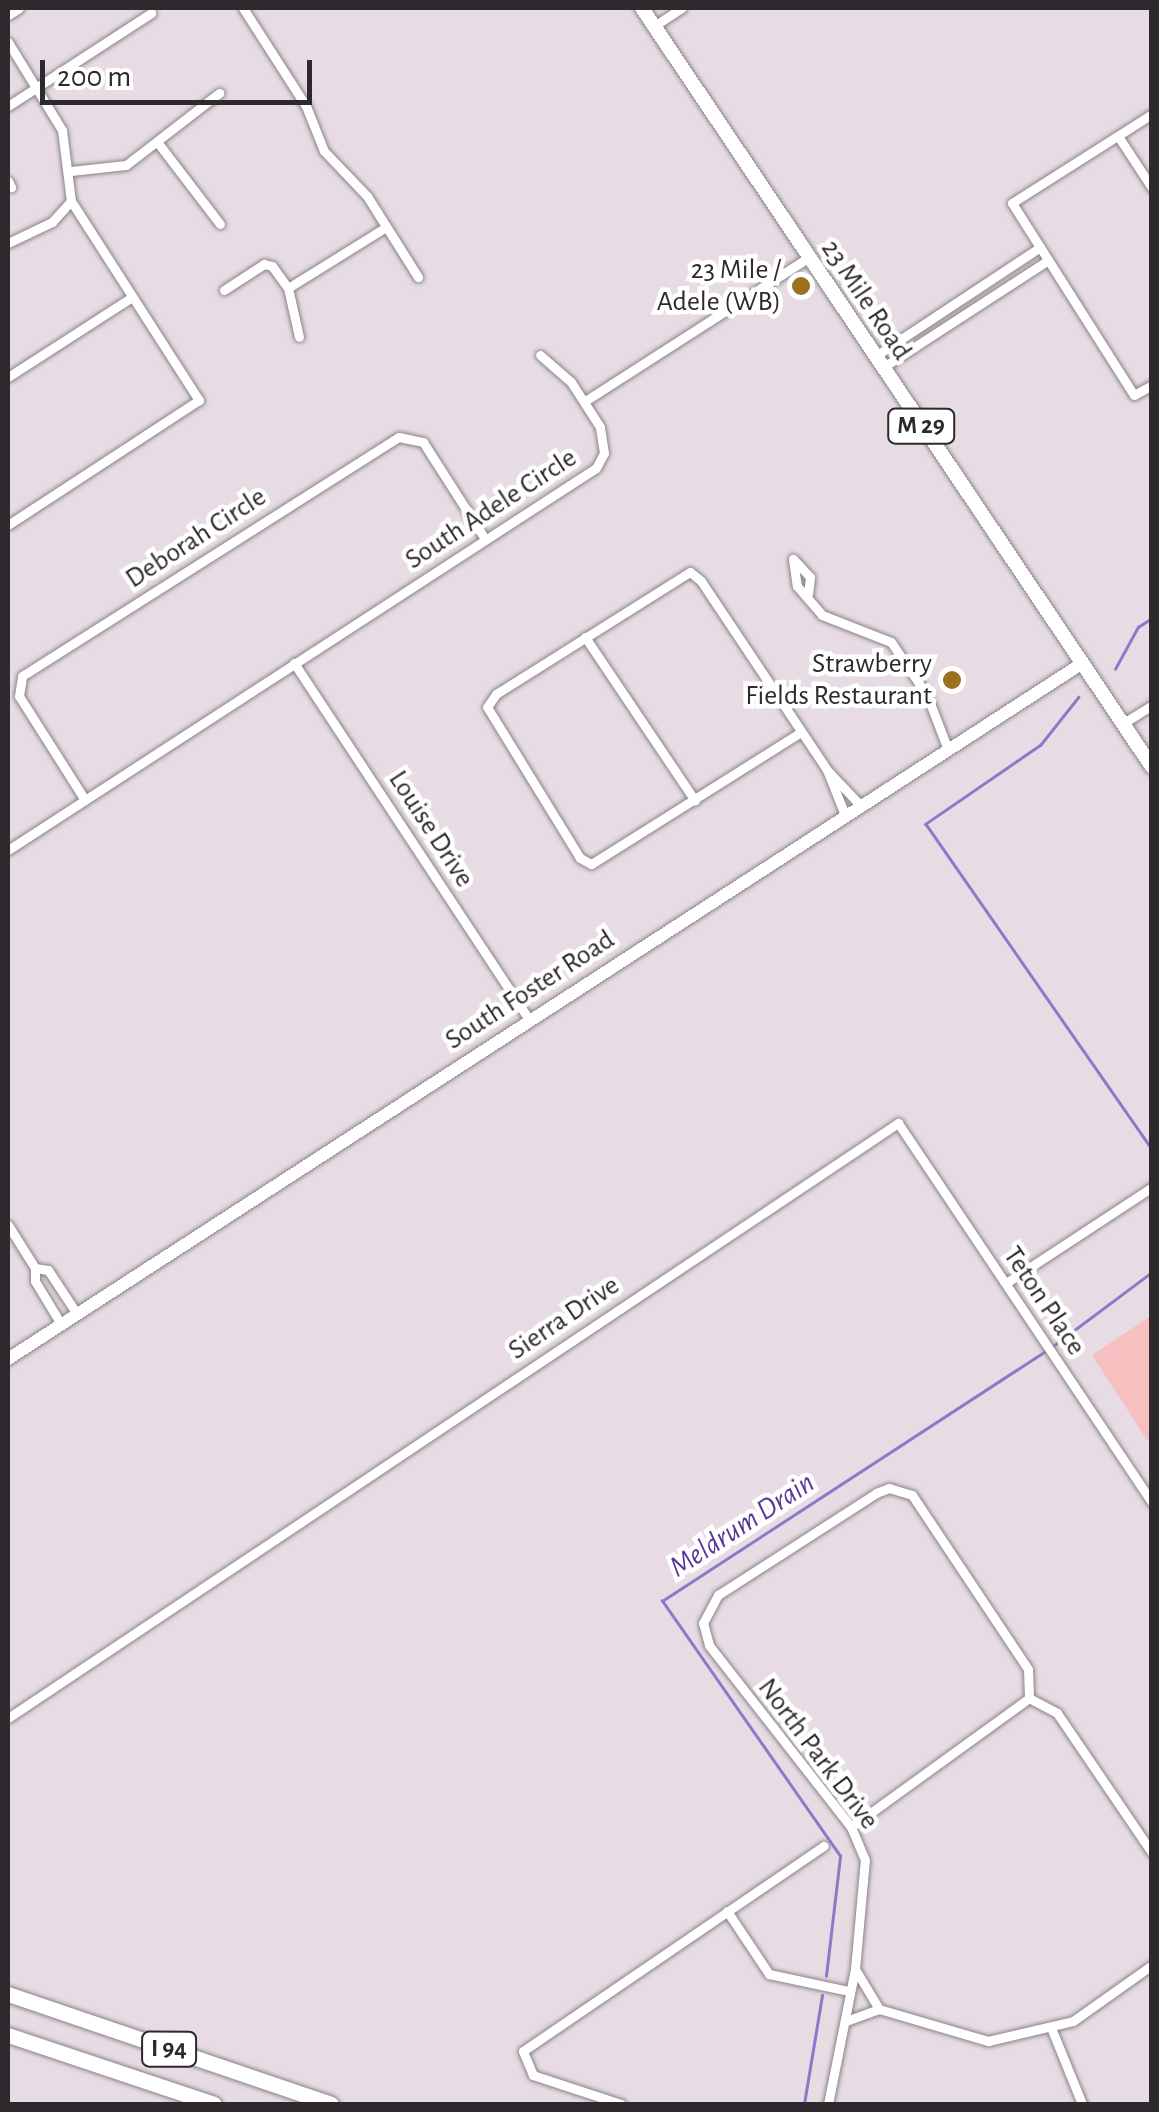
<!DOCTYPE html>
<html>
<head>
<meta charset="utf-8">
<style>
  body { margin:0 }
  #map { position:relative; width:1159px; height:2112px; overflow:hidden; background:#e7dce4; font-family:"Alegreya Sans",sans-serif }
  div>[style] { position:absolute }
  .green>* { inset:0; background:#f6bfc0 }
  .stream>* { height:2.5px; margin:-1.25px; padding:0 1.25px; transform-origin:1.25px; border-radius:1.25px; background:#8c79c8 }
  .roads { filter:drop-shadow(0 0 2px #8b8289) drop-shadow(0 0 2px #8b8289) }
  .street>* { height:9px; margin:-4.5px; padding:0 4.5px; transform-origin:4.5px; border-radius:4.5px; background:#fff }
  .secondary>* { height:12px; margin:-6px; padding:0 6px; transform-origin:6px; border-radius:6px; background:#fff }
  .primary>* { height:14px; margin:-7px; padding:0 7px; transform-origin:7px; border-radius:7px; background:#fff }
  .highway>* { height:15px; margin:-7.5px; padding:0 7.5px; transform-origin:7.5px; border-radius:7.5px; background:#fff }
  .dots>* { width:28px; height:28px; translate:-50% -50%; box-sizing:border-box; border:5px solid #fff; border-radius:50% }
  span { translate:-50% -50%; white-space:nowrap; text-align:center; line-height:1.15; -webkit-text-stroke:9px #fff; paint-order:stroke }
  .shield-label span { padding:2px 8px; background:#fff; border:2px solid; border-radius:8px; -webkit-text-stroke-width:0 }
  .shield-label { font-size:25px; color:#2d292c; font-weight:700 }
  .poi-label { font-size:28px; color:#2d292c }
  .right { translate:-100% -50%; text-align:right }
  .street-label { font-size:28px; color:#2d292c }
  .water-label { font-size:30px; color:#573a98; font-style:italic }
  .frame { position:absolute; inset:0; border:10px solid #2d292c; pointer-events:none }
  .scale { position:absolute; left:40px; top:60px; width:272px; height:45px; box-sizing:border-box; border:5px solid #2d292c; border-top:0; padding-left:12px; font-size:30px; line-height:35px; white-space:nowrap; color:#2d292c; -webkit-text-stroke:8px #fff; paint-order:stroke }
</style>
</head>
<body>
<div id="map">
  <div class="green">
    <i style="clip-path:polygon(1151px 1316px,1152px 1437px,1147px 1440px,1092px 1355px)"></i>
  </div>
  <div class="stream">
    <i style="left:1115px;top:669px;width:48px;rotate:-61.3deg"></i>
    <i style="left:1138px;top:627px;width:17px;rotate:-33deg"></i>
    <i style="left:1079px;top:697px;width:61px;rotate:128.4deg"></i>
    <i style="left:1041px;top:745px;width:140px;rotate:145.5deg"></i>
    <i style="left:926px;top:824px;width:396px;rotate:55.2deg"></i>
    <i style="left:826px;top:1976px;width:121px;rotate:-83.3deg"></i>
    <i style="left:840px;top:1856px;width:311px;rotate:-124.9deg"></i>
    <i style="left:662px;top:1601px;width:462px;rotate:-33.1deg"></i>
    <i style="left:1049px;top:1349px;width:129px;rotate:-36.8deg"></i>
    <i style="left:804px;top:2104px;width:110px;rotate:-80.6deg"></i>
  </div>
  <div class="roads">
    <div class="street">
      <i style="left:243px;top:8px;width:117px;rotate:57.3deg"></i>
      <i style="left:306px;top:106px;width:48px;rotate:68.2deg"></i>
      <i style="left:324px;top:151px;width:62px;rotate:46.3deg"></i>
      <i style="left:367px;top:196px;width:96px;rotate:57.8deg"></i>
      <i style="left:654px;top:26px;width:33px;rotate:-33deg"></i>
      <i style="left:8px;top:42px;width:103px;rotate:58.5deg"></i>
      <i style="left:62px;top:130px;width:72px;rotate:82.8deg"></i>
      <i style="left:71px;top:201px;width:237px;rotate:57.3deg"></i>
      <i style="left:199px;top:400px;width:228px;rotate:146.8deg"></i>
      <i style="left:8px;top:106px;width:171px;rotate:-33deg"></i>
      <i style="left:1152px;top:114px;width:166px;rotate:147.6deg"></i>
      <i style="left:1012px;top:203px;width:227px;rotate:57.6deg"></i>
      <i style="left:1134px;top:395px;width:21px;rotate:-29deg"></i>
      <i style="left:1118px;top:136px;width:62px;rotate:56.8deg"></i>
      <i style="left:158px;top:143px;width:102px;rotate:52.6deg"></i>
      <i style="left:71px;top:171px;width:55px;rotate:-6.2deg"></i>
      <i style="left:126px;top:165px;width:118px;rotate:-37.7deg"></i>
      <i style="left:8px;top:181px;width:7px;rotate:63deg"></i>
      <i style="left:8px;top:243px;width:49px;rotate:-25.5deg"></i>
      <i style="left:52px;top:222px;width:28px;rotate:-48deg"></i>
      <i style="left:288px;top:288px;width:115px;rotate:-31.9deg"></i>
      <i style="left:224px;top:290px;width:48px;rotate:-33deg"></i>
      <i style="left:264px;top:264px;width:8px;rotate:14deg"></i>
      <i style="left:272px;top:266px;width:27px;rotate:54deg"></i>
      <i style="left:288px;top:288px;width:50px;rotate:77.3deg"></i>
      <i style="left:874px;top:357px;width:199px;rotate:-33.5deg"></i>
      <i style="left:882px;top:368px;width:198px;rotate:-33deg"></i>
      <i style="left:8px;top:377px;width:148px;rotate:-32.8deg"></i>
      <i style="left:585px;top:401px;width:265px;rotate:-32.7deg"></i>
      <i style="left:808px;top:594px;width:17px;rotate:-83deg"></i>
      <i style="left:810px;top:577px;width:25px;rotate:-133deg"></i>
      <i style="left:793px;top:559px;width:27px;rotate:82deg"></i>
      <i style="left:797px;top:586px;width:38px;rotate:49deg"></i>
      <i style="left:822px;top:615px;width:74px;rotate:21.4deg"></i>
      <i style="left:891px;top:642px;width:64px;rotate:55.8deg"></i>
      <i style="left:927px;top:695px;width:56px;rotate:69deg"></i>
      <i style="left:585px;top:637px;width:197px;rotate:56.1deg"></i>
      <i style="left:294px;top:663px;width:427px;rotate:56.6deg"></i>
      <i style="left:1122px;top:724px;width:36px;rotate:-32deg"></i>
      <i style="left:801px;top:732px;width:248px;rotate:147.8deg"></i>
      <i style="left:591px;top:864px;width:13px;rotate:-151deg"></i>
      <i style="left:580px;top:858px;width:177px;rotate:-121.6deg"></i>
      <i style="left:487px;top:707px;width:16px;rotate:-55deg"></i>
      <i style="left:496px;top:694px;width:229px;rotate:-32.2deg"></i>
      <i style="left:690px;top:572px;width:14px;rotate:39deg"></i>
      <i style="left:701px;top:581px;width:227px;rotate:56.3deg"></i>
      <i style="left:85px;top:800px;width:123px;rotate:-122.4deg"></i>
      <i style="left:19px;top:696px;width:20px;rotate:-81deg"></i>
      <i style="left:22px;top:676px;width:446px;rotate:-32.4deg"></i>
      <i style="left:399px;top:437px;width:25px;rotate:12deg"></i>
      <i style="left:423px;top:442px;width:115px;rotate:57.4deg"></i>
      <i style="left:845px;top:815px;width:48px;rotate:-111.8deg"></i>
      <i style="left:827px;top:770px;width:47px;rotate:46.7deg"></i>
      <i style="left:8px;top:850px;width:701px;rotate:-33.01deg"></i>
      <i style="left:596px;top:468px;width:17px;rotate:-62deg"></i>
      <i style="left:604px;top:453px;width:26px;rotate:-99deg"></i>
      <i style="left:600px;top:427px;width:54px;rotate:-122.8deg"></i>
      <i style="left:571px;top:382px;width:41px;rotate:-138.9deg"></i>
      <i style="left:8px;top:1225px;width:51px;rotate:57.9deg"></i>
      <i style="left:1006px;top:1283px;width:175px;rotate:-33.3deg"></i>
      <i style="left:61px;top:1324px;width:50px;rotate:-121.2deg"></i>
      <i style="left:35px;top:1281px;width:13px;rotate:-90deg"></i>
      <i style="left:35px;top:1268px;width:13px;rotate:9deg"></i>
      <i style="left:48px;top:1270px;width:53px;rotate:56.6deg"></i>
      <i style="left:8px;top:1718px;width:1071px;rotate:-33.76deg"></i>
      <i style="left:898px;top:1123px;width:457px;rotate:56.2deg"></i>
      <i style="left:851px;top:1827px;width:220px;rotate:-35.9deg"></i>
      <i style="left:727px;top:1911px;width:76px;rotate:56.3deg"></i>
      <i style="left:769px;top:1974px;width:82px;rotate:12deg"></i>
      <i style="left:855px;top:1969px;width:47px;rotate:59deg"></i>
      <i style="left:879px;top:2009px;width:114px;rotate:16.4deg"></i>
      <i style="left:988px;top:2041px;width:87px;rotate:-13.2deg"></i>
      <i style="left:1073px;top:2021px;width:97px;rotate:-35.3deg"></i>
      <i style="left:846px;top:2021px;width:35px;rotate:-20deg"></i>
      <i style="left:1052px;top:2030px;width:80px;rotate:67.9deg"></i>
      <i style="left:621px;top:2104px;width:93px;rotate:-161.8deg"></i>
      <i style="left:533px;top:2075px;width:26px;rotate:-113deg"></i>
      <i style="left:523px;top:2051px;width:364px;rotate:-34.3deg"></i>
      <i style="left:828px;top:2104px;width:138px;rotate:-78.7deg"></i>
      <i style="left:855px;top:1969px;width:109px;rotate:-84.8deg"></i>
      <i style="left:865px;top:1860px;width:36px;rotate:-113deg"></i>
      <i style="left:851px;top:1827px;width:231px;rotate:-128deg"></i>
      <i style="left:709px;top:1645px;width:23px;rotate:-105deg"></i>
      <i style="left:703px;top:1623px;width:32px;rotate:-62deg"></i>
      <i style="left:718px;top:1595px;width:188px;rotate:-32.8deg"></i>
      <i style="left:876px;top:1493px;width:14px;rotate:-21deg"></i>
      <i style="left:889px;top:1488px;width:24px;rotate:17deg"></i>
      <i style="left:912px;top:1495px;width:209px;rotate:56.3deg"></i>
      <i style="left:1028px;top:1669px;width:29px;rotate:88deg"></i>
      <i style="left:1029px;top:1698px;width:32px;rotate:28deg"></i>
      <i style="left:1057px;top:1713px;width:169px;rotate:55.8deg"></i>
    </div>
    <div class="secondary">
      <i style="left:8px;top:14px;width:12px;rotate:-31deg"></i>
      <i style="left:8px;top:1359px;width:1278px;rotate:-32.93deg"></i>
    </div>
    <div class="primary">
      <i style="left:642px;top:8px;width:914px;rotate:56.1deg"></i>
    </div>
    <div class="highway">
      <i style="left:8px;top:1994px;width:341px;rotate:18.8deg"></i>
      <i style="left:8px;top:2035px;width:217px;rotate:18.5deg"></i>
    </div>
  </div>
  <div class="dots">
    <i style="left:801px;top:286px;background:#9b701e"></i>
    <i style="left:952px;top:680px;background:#9b701e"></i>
  </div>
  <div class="shield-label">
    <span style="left:921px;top:426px">M 29</span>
    <span style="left:169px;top:2049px">I 94</span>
  </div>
  <div class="poi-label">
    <span class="right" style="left:781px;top:286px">23 Mile /<br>Adele (WB)</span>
    <span class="right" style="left:932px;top:680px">Strawberry<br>Fields Restaurant</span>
  </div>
  <div class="street-label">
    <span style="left:866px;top:300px;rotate:56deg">23 Mile Road</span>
    <span style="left:491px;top:509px;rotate:-33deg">South Adele Circle</span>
    <span style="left:196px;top:538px;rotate:-33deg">Deborah Circle</span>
    <span style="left:431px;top:829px;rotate:57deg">Louise Drive</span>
    <span style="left:530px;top:990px;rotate:-33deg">South Foster Road</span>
    <span style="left:1044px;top:1301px;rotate:56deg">Teton Place</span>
    <span style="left:564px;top:1318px;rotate:-34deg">Sierra Drive</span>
    <span style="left:818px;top:1754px;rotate:53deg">North Park Drive</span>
  </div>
  <div class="water-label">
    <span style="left:742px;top:1525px;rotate:-33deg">Meldrum Drain</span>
  </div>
  <div class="frame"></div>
  <div class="scale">200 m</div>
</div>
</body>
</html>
